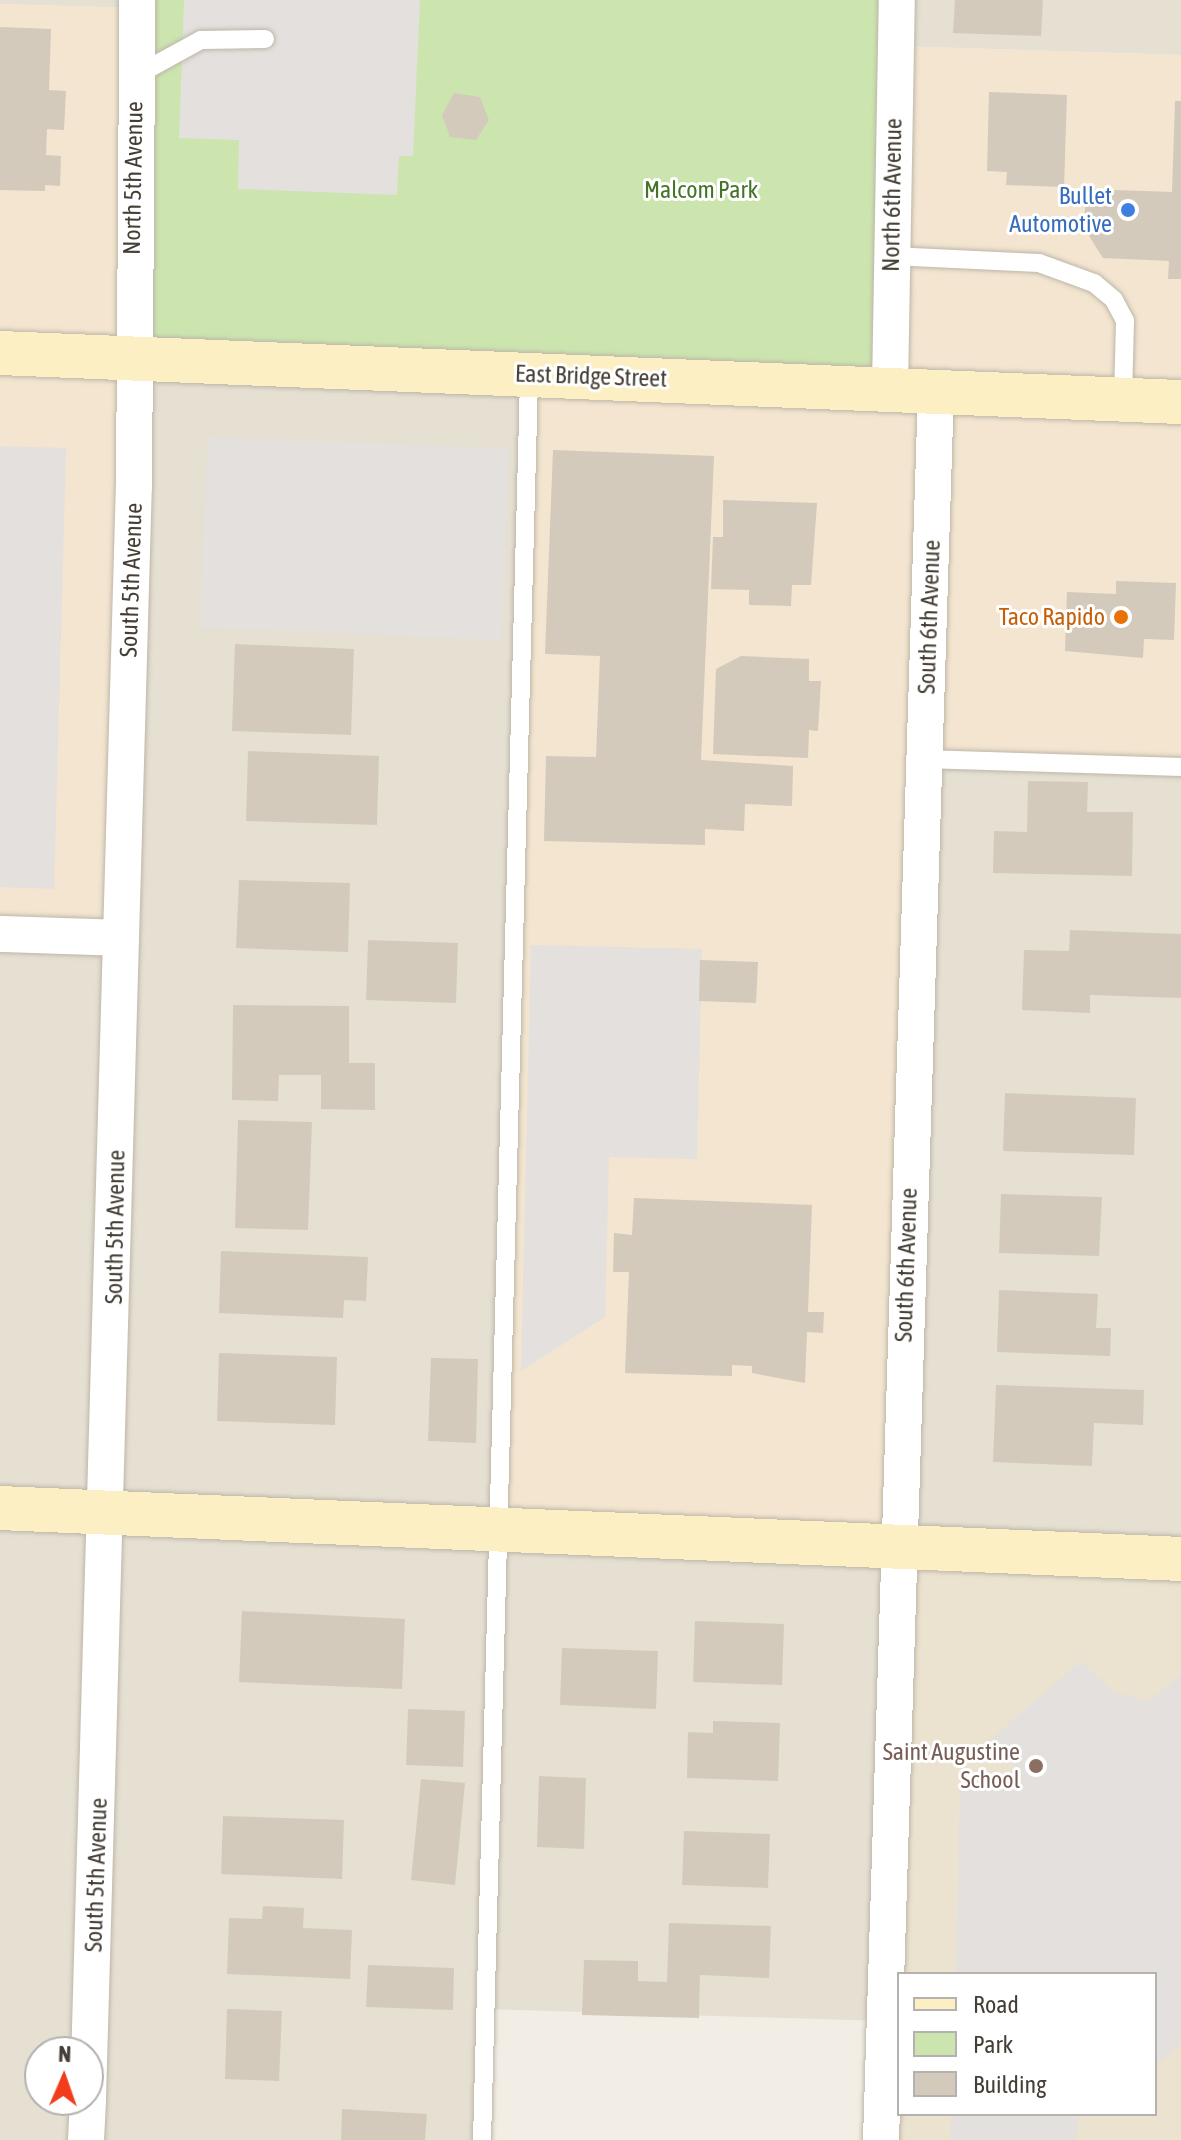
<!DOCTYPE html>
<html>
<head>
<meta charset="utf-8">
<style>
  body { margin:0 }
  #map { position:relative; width:1181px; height:2140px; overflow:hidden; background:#f2eee5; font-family:"Asap Condensed",sans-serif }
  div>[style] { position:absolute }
  .residential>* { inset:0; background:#e6e0d3 }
  .commercial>* { inset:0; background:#f3e5d0 }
  .education>* { inset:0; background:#ebe3cf }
  .green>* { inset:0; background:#cce5af }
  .parking>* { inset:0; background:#e3e0dd }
  .building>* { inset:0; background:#d3cabb }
  .roads { filter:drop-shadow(0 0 2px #bdb6a8) drop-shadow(0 0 2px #bdb6a8) }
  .lane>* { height:18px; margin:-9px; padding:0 9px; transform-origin:9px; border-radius:9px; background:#fff }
  .street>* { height:36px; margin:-18px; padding:0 18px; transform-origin:18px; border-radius:18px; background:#fff }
  .secondary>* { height:44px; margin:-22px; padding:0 22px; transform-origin:22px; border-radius:22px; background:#fcefc4 }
  .dots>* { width:22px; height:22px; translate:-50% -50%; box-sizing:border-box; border:4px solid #fff; border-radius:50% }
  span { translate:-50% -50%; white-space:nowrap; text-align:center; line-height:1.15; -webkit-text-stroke:6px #fff; paint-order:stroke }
  .street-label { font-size:24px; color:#443e35 }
  .park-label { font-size:24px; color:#46732a }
  .shop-label { font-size:24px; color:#366cbe }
  .right { translate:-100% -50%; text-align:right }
  .food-label { font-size:24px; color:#c56008 }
  .education-label { font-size:24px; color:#785e54 }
  .legend { position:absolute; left:897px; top:1972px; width:260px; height:144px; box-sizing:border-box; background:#fff; border:2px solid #b4b2ae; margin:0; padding:10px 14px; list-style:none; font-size:24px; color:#443e35 }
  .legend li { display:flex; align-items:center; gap:16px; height:40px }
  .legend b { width:40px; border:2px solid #b4b2ae }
  .north { position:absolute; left:24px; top:2036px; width:80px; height:80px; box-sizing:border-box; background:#fff; border:2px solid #b4b2ae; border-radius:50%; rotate:2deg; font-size:22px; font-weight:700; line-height:32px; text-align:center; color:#443e35 }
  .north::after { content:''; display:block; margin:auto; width:28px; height:36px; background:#f23d1c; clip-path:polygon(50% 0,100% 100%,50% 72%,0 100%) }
</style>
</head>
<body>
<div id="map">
  <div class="residential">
    <i style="clip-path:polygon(0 0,137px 0,137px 8px,0 4px)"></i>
    <i style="clip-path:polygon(897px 0,1181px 0,1181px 55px,895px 46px)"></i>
    <i style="clip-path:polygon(evenodd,131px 357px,529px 374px,924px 759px,1181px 767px,1181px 1559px,897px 1545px,884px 2021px,486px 2009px,482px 2140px,0 2140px,0 934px,131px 357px,40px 2052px,88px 2052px,88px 2100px,40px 2100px,40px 2052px)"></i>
  </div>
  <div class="commercial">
    <i style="clip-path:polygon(0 4px,137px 8px,121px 938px,0 934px)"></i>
    <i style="clip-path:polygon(895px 46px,1181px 55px,1181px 767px,924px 759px,897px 1545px,499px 1531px,529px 374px)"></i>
  </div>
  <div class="education">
    <i style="clip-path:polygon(evenodd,897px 1545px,1181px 1559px,1181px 2140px,881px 2140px,897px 1545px,899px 1974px,1155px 1974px,1155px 2114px,899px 2114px,899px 1974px)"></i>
  </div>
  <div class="green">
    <i style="clip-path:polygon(137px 0,897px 0,890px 389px,131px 357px)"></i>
  </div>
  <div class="parking">
    <i style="clip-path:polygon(184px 0,420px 0,413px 156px,399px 156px,397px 195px,238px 189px,239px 140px,179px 138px)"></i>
    <i style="clip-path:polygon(208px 437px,509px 449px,501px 640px,200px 627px)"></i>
    <i style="clip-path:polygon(0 446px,66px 448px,54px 889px,0 887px)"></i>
    <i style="clip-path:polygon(531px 945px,702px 949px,697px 1159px,609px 1157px,605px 1317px,521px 1371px)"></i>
    <i style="clip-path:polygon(1081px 1661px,1113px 1692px,1149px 1701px,1181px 1674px,1181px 2044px,1155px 2066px,1155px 1974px,956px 1974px,960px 1779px,1004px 1780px,1014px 1765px,991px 1739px)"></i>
    <i style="clip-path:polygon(951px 2114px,1078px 2114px,1077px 2140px,950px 2140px)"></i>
  </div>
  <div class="building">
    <i style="clip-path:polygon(955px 0,1043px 0,1041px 36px,953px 33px)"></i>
    <i style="clip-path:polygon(0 27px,51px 29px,49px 90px,66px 91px,64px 130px,47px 129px,46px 155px,61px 156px,60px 186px,45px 185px,45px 191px,0 190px)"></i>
    <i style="clip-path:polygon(989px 92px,1067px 95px,1064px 187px,1006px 185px,1007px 172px,987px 171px)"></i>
    <i style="clip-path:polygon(454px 93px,480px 97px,489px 120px,476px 140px,450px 137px,442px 115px)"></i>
    <i style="clip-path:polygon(1175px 101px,1181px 101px,1181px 279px,1168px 279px,1169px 261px,1103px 258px,1084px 228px,1086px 189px,1172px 192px)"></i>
    <i style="clip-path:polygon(553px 450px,714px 456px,701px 760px,793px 766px,792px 806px,745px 804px,744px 831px,705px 829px,705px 845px,544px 841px,546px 756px,596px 757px,600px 656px,545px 654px)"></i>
    <i style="clip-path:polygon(723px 500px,817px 503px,811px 585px,792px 585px,791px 606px,749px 605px,749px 590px,711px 589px,713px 537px,723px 537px)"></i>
    <i style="clip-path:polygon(1116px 581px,1176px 583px,1174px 640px,1144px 639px,1143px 658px,1065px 651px,1067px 592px,1116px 594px)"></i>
    <i style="clip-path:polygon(235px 644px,354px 649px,351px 735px,232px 731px)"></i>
    <i style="clip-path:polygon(741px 656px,809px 659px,809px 681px,821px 681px,818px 731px,809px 730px,808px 758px,713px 754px,716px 669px)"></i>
    <i style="clip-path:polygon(248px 751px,379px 756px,377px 825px,246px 821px)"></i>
    <i style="clip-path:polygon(1028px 781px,1088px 782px,1087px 812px,1133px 812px,1132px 876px,993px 873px,994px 831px,1027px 832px)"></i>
    <i style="clip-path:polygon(239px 880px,350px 883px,348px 952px,236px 948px)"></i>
    <i style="clip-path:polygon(1070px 930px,1181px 934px,1181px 998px,1090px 995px,1090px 1013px,1022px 1010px,1024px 950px,1069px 951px)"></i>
    <i style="clip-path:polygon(368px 940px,458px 943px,456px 1003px,366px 1000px)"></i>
    <i style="clip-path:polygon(700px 960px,758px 962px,756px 1003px,699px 1001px)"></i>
    <i style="clip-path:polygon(233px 1005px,349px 1006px,349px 1063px,375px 1063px,375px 1110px,321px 1109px,321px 1075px,279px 1075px,278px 1101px,232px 1100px)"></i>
    <i style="clip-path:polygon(1005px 1093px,1136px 1098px,1134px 1155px,1003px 1151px)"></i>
    <i style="clip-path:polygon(238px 1120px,312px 1122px,308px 1230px,235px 1228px)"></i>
    <i style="clip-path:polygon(1001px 1194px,1102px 1197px,1099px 1256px,999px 1253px)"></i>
    <i style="clip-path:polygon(634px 1198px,812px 1205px,808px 1312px,824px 1312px,823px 1333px,807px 1332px,805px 1383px,752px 1373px,752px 1366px,732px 1365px,732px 1376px,625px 1373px,629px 1272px,613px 1272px,614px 1233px,632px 1235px)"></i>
    <i style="clip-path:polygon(221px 1251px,368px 1257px,366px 1301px,344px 1300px,343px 1318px,219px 1313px)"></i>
    <i style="clip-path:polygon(999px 1290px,1098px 1294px,1096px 1328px,1111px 1328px,1110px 1356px,997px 1352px)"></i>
    <i style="clip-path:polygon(219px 1353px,337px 1357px,335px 1425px,217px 1421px)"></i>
    <i style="clip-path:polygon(431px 1358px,478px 1359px,476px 1443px,428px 1441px)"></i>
    <i style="clip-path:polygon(996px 1385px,1144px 1390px,1143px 1425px,1094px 1423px,1092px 1466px,993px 1462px)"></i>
    <i style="clip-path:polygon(242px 1611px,405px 1619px,402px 1689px,239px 1682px)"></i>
    <i style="clip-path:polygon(695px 1621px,784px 1624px,782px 1685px,693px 1682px)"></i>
    <i style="clip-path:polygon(562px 1648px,658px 1651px,656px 1709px,560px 1705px)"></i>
    <i style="clip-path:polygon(408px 1709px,465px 1711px,463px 1767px,406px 1765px)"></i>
    <i style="clip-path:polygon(713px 1721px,780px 1723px,778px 1781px,687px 1778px,688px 1732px,713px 1733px)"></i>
    <i style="clip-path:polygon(539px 1776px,586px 1778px,584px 1849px,537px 1847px)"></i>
    <i style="clip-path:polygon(421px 1779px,465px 1783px,455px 1885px,411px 1880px)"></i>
    <i style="clip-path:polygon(223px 1816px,344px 1820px,342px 1879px,221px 1874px)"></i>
    <i style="clip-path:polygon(684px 1831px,770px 1834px,768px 1888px,682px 1885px)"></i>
    <i style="clip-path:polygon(263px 1906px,304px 1908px,303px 1928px,352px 1930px,350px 1979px,227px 1974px,229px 1918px,262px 1919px)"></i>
    <i style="clip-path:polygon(669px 1923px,771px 1926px,769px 1978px,700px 1975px,699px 2018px,582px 2015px,584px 1960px,638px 1961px,638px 1981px,667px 1982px)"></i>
    <i style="clip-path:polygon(368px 1965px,454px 1968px,453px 2010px,366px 2007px)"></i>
    <i style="clip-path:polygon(227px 2009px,282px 2011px,279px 2081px,225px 2079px)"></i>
    <i style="clip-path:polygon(342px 2109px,427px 2114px,425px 2140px,341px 2140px)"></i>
  </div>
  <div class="roads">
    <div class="lane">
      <i style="left:137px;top:75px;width:73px;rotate:-28.7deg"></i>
      <i style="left:201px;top:40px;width:64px;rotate:-0.9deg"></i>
      <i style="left:891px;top:256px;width:148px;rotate:2.7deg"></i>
      <i style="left:1039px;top:263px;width:59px;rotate:20deg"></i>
      <i style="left:1094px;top:283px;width:26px;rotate:40deg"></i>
      <i style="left:1114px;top:300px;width:24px;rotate:62deg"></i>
      <i style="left:1125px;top:321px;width:78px;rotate:91.5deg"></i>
      <i style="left:924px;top:759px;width:257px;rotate:1.8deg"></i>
      <i style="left:482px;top:2140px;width:1766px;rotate:-88.47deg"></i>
    </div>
    <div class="street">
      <i style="left:890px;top:389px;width:389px;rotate:-89deg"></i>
      <i style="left:0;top:934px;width:121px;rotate:1.9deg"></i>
      <i style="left:88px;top:2098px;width:1613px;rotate:-88.37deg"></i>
      <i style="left:134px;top:486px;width:486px;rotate:-89.6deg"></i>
      <i style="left:86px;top:2140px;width:40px;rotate:-87.1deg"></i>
      <i style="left:881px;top:2140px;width:1751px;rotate:-88.2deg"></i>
    </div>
    <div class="secondary">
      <i style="left:0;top:353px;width:1182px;rotate:2.38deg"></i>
      <i style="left:0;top:1508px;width:1182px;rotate:2.47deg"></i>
    </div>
  </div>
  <div class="dots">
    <i style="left:1128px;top:210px;background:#3f7fe0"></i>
    <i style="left:1121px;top:617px;background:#e8710a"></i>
    <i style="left:1036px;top:1766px;background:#8d6e63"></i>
  </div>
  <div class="street-label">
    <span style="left:133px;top:178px;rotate:-89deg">North 5th Avenue</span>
    <span style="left:892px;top:195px;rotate:-89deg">North 6th Avenue</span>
    <span style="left:591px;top:376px;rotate:2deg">East Bridge Street</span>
    <span style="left:131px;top:580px;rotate:-88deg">South 5th Avenue</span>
    <span style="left:929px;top:617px;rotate:-88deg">South 6th Avenue</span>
    <span style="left:115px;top:1227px;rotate:-89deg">South 5th Avenue</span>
    <span style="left:906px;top:1265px;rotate:-88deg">South 6th Avenue</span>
    <span style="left:96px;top:1875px;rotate:-88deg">South 5th Avenue</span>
  </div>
  <div class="park-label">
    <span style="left:701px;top:190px">Malcom Park</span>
  </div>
  <div class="shop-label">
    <span class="right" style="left:1112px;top:210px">Bullet<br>Automotive</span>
  </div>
  <div class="food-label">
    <span class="right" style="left:1105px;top:617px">Taco Rapido</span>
  </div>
  <div class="education-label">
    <span class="right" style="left:1020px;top:1766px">Saint Augustine<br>School</span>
  </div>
  <ul class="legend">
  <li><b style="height:10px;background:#fcefc4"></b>Road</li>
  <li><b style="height:22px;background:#cce5af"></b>Park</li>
  <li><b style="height:22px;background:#d3cabb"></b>Building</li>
  </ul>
  <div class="north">N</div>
</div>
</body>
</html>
